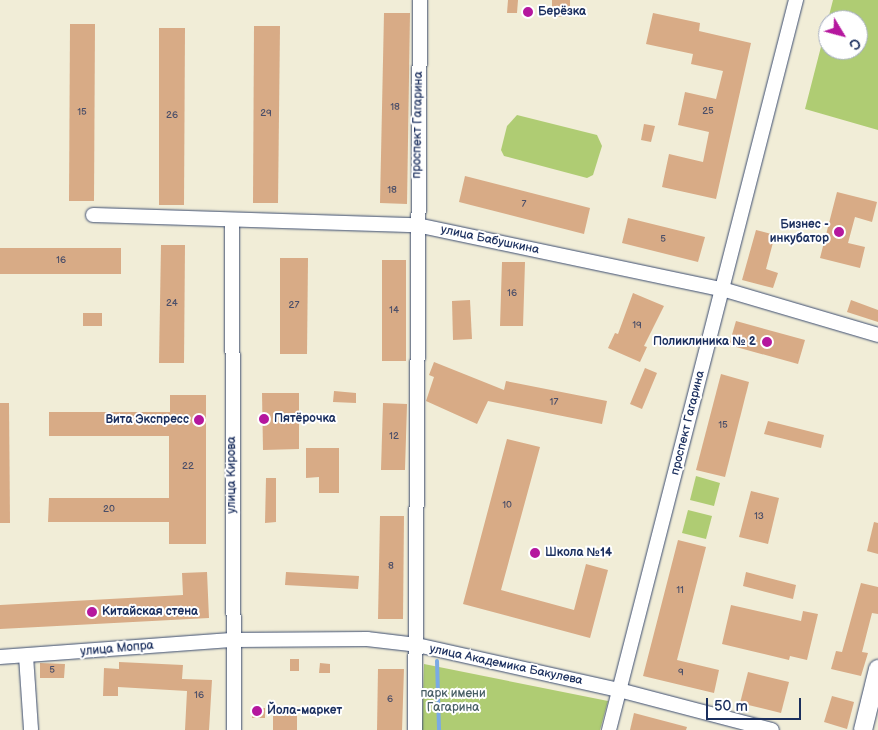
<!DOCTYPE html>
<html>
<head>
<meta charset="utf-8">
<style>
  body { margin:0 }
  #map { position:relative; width:878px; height:730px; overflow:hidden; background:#f1edd7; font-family:"Balsamiq Sans",sans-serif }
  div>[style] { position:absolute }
  .green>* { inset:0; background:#afcc73 }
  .stream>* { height:4px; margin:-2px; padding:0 2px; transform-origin:2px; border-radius:2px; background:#7aaae5 }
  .building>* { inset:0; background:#d8ab86 }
  .roads { filter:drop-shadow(0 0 1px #3b4c70) drop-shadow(0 0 1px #3b4c70) }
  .minor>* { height:14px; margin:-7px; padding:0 7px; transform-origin:7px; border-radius:7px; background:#fff }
  .tertiary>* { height:18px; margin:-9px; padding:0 9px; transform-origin:9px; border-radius:9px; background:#fff }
  .dots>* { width:14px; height:14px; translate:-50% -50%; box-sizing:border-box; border:2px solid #fff; border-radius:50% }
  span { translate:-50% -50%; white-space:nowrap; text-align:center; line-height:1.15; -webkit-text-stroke:4px #fff; paint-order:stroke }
  .number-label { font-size:10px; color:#4a4e68 }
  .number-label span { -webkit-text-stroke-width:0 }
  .poi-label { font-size:12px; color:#1b2f5e; font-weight:700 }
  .left { translate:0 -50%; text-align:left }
  .right { translate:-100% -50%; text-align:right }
  .street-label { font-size:12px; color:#1b2f5e }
  .park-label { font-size:12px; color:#475e64 }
  .north { position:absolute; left:818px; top:10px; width:50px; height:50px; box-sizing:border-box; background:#fff; border:1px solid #a4acbf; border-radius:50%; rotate:127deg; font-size:14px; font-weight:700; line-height:20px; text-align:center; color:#1b2f5e }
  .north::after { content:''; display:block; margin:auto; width:18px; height:22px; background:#b5179e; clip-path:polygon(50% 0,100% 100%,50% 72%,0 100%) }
  .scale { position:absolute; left:706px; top:698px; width:95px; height:22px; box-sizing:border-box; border:2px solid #1b2f5e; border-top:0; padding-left:6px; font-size:15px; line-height:18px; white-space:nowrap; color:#1b2f5e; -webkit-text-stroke:4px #fff; paint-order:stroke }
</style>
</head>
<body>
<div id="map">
  <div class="green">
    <i style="clip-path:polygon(evenodd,833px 0,878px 0,878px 130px,805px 109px,833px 0,828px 20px,858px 20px,858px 50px,828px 50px,828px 20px)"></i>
    <i style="clip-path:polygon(517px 115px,597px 135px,602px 146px,593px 175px,587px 178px,504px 156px,501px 150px,507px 126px)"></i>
    <i style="clip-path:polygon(696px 476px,720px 483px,714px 506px,690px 500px)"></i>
    <i style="clip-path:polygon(688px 510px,712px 516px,706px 539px,682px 533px)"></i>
    <i style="clip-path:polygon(424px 664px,608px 701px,600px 730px,422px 730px)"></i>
  </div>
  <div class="stream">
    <i style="left:437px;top:661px;width:69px;rotate:88.3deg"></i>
  </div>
  <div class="building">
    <i style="clip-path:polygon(508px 0,518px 0,517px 13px,507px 13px)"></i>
    <i style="clip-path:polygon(552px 0,570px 0,570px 16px,552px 17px)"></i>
    <i style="clip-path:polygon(384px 13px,410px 13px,407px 204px,380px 203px)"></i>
    <i style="clip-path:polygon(653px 13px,700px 23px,699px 31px,751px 43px,716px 199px,662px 187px,669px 154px,703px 162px,709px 132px,678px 125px,685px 92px,716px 99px,723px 71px,691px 64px,693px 54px,646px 44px)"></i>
    <i style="clip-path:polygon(70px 24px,95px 24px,94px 201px,69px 201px)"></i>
    <i style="clip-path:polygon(254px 26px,280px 26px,278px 203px,253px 203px)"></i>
    <i style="clip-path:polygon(159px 28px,185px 28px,184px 205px,159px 205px)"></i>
    <i style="clip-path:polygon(644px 124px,655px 126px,651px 142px,641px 140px)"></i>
    <i style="clip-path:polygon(465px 176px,590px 208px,584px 234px,459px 202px)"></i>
    <i style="clip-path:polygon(837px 192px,877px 202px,872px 222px,855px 217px,848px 243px,865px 247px,860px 268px,820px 258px)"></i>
    <i style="clip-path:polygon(628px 218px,705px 237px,698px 262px,622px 243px)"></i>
    <i style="clip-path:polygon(756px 230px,775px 235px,766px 269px,778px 273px,773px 288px,742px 280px)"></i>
    <i style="clip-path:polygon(161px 245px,185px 245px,184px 363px,159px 363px)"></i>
    <i style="clip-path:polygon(0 248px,121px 248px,121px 274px,0 274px)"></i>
    <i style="clip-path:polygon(280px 258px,308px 258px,307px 354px,280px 354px)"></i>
    <i style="clip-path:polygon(382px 260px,406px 260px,406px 361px,382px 361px)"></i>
    <i style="clip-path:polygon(502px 262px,525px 262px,523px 326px,500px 326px)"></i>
    <i style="clip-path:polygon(633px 293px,664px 306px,644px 346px,647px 347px,640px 362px,608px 348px,615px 333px,618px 334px)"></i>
    <i style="clip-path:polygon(470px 300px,472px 339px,453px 340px,452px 301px)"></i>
    <i style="clip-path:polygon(851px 300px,878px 310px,878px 322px,847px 312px)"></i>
    <i style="clip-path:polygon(83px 313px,102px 313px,102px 326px,83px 326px)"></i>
    <i style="clip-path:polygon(736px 321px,805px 340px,798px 364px,729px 345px)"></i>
    <i style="clip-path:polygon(434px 362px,504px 390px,506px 381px,607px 401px,602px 424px,488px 401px,477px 424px,426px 401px,434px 377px,429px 375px)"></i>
    <i style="clip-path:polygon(645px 368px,657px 373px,642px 409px,630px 404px)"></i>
    <i style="clip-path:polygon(721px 374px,749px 382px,725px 477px,696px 470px)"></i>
    <i style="clip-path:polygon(334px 391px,356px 393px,356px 403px,333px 402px)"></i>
    <i style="clip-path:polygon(262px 393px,299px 393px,299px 449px,263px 450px)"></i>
    <i style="clip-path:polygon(170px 395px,206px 395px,206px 544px,169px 544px,169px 522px,48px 522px,49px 498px,169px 498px,169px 436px,49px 436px,49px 412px,170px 412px)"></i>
    <i style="clip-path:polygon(0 403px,9px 403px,10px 523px,0 523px)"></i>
    <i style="clip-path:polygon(383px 403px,407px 404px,405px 470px,381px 470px)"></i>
    <i style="clip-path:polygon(768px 421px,824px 435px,821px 448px,764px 434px)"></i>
    <i style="clip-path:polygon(507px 439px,540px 447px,501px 590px,574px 610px,586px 564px,608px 570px,590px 638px,463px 604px)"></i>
    <i style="clip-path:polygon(306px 448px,339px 448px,339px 493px,319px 493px,319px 477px,306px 478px)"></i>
    <i style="clip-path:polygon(266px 478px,276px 478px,276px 522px,265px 523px)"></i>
    <i style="clip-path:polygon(751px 491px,779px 498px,768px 544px,739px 537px)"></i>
    <i style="clip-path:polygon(380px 516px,404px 516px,403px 619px,378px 619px)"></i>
    <i style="clip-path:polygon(874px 522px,878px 523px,878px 554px,867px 551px)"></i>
    <i style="clip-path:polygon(678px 540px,706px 547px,677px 660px,719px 670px,714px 693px,643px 676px)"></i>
    <i style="clip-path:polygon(207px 572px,209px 618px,0 629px,0 605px,183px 595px,182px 573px)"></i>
    <i style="clip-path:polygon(286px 572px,359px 576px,358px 589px,285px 585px)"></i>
    <i style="clip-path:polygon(746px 572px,796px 585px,793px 599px,743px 586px)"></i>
    <i style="clip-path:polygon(861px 583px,878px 587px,878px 614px,872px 613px,862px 652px,868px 653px,861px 676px,831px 669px,836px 651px,842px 652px)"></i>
    <i style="clip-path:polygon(731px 605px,801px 621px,803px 611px,818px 614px,807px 660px,790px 656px,789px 660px,722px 644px)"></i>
    <i style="clip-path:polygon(290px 659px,299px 659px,299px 671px,290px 671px)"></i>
    <i style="clip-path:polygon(119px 662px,183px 665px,182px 679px,212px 680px,209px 730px,185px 730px,187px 691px,118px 687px,118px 696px,103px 696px,104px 668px,119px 669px)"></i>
    <i style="clip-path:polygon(40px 663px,65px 664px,64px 678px,40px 678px)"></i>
    <i style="clip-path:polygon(320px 663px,330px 664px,330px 673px,319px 673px)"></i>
    <i style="clip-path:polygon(378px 669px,404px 669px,402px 730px,377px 730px)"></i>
    <i style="clip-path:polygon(748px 672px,789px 682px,781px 713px,740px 703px)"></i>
    <i style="clip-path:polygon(832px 696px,854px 702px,847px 729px,824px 722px)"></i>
    <i style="clip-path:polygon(253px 708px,265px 708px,265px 718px,252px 718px)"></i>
    <i style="clip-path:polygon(634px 713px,687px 727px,686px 730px,630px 730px)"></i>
    <i style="clip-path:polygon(297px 715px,297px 730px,273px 730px,273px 716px)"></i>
  </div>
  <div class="roads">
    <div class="minor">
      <i style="left:93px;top:215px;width:324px;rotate:1.8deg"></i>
      <i style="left:417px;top:225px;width:312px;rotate:11.9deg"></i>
      <i style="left:722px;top:289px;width:163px;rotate:16.4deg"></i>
      <i style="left:232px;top:220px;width:510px;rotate:89.78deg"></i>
      <i style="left:26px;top:656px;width:74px;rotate:86.1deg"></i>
      <i style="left:0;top:657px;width:235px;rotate:-4.2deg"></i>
      <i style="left:234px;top:640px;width:133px;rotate:-0.4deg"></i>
      <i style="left:367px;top:639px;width:50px;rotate:6.8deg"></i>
      <i style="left:417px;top:645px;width:207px;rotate:12.6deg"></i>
      <i style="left:619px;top:690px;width:158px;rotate:14.7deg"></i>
      <i style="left:415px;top:730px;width:730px;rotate:-89.61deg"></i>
      <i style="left:609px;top:730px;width:754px;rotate:-75.63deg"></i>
    </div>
    <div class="tertiary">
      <i style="left:863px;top:730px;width:63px;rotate:-76.2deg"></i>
    </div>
  </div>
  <div class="dots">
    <i style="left:528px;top:12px;background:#b5179e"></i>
    <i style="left:839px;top:232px;background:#b5179e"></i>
    <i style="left:767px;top:342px;background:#b5179e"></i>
    <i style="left:264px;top:419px;background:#b5179e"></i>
    <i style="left:199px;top:420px;background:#b5179e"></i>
    <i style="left:535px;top:553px;background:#b5179e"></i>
    <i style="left:92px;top:612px;background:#b5179e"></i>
    <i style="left:257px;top:711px;background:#b5179e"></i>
  </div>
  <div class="number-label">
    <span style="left:395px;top:108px">18</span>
    <span style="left:708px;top:112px">25</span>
    <span style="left:82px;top:113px">15</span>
    <span style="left:266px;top:114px">29</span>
    <span style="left:172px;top:116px">26</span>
    <span style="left:392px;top:191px">18</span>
    <span style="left:524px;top:205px">7</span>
    <span style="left:663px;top:240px">5</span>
    <span style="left:61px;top:261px">16</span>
    <span style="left:512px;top:294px">16</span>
    <span style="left:172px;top:304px">24</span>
    <span style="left:294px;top:306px">27</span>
    <span style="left:394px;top:311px">14</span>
    <span style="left:637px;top:326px">19</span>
    <span style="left:554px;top:403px">17</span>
    <span style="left:723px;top:426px">15</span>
    <span style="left:394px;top:437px">12</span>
    <span style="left:188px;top:467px">22</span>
    <span style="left:507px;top:506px">10</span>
    <span style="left:109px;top:510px">20</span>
    <span style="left:759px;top:517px">13</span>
    <span style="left:391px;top:567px">8</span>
    <span style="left:680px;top:591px">11</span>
    <span style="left:52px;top:671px">5</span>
    <span style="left:681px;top:673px">9</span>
    <span style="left:199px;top:696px">16</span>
    <span style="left:390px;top:700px">6</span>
  </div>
  <div class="poi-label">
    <span class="left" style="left:538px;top:12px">Берёзка</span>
    <span class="right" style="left:829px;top:232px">Бизнес -<br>инкубатор</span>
    <span class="right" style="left:756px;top:342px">Поликлиника № 2</span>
    <span class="left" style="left:274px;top:419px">Пятёрочка</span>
    <span class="right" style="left:189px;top:420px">Вита Экспресс</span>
    <span class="left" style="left:545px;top:553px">Школа №14</span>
    <span class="left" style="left:102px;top:612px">Китайская стена</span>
    <span class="left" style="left:267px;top:711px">Йола-маркет</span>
  </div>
  <div class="street-label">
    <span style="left:418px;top:125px;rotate:-89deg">проспект Гагарина</span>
    <span style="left:490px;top:240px;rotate:12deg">улица Бабушкина</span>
    <span style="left:688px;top:423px;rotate:-76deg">проспект Гагарина</span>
    <span style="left:232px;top:475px;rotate:-90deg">улица Кирова</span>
    <span style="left:117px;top:649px;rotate:-5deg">улица Мопра</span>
    <span style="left:506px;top:665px;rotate:12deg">улица Академика Бакулева</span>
  </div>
  <div class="park-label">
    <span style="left:453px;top:701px">парк имени<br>Гагарина</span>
  </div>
  <div class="north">С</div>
  <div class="scale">50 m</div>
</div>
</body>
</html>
